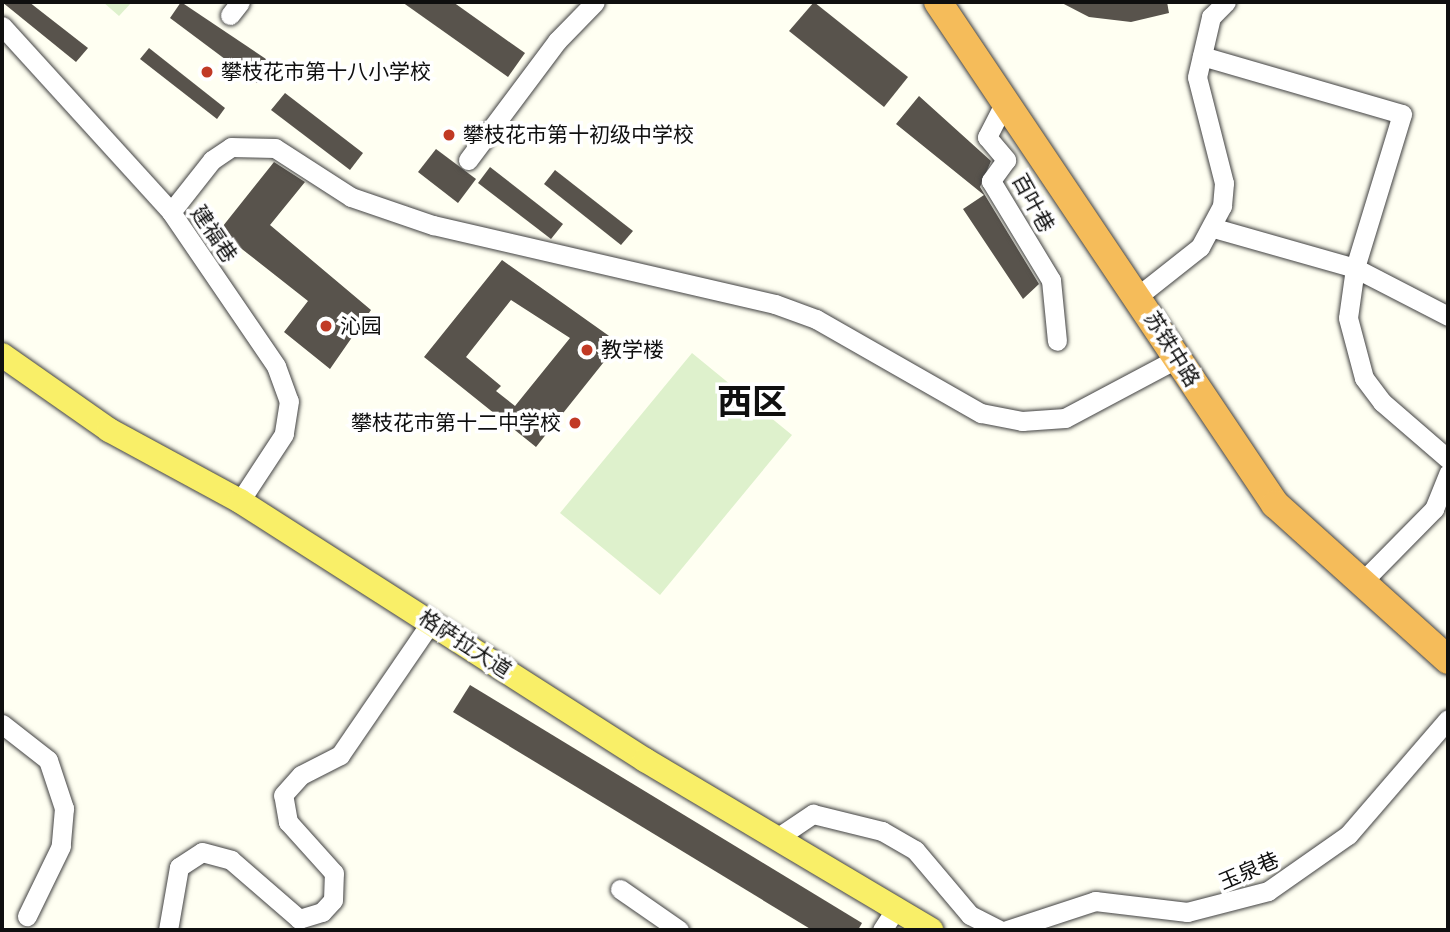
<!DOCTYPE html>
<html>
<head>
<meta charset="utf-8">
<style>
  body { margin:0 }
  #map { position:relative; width:1450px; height:932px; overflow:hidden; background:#fffff2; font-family:"Times New Roman","Noto Sans SC",serif }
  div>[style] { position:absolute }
  .pitch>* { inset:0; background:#def1cc }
  .building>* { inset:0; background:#58534c }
  .roads { filter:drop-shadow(0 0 2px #424242) drop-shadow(0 0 2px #424242) }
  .minor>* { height:19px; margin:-9.5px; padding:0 9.5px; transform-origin:9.5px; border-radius:9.5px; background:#fff }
  .major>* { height:24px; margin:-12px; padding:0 12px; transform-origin:12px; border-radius:12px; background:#f9ef68 }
  .highway>* { height:28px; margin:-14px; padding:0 14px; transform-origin:14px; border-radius:14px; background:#f5bc5a }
  .dots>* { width:19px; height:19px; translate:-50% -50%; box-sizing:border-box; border:4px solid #fff; border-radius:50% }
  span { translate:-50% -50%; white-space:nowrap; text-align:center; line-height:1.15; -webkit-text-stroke:7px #fff; paint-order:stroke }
  .poi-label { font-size:21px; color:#0f0f0f }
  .left { translate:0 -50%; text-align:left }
  .right { translate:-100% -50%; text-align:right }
  .street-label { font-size:21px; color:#0f0f0f }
  .town-label { font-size:35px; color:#0f0f0f; font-weight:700 }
  .frame { position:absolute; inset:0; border:4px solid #0f0f0f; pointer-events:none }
</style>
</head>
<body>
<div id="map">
  <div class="pitch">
    <i style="clip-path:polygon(103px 2px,132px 2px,119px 16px)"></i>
    <i style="clip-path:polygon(692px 353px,792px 435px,660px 595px,560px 513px)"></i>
  </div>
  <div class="building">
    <i style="clip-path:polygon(2px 2px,29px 2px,88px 48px,76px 62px)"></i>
    <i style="clip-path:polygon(181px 2px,272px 63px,257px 83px,170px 18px)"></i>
    <i style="clip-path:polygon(402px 2px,453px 2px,525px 53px,508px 77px)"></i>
    <i style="clip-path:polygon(814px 2px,908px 77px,884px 107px,789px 31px)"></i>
    <i style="clip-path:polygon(1060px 2px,1167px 2px,1169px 13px,1131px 22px,1089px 17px)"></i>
    <i style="clip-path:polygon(149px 48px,225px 108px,217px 119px,140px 59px)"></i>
    <i style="clip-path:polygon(285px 93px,363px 153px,350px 170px,271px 110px)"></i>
    <i style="clip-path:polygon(919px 96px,991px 161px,980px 187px,1039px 284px,1023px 299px,963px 209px,984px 195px,896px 124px)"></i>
    <i style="clip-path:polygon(436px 149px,476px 179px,458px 203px,418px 172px)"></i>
    <i style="clip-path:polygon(274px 162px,305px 182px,270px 225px,371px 310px,330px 369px,284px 332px,308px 301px,219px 231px)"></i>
    <i style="clip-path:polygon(490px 167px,563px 224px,551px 239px,478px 183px)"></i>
    <i style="clip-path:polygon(555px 170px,633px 231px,621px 245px,544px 184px)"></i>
    <i style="clip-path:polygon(evenodd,502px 260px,619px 343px,536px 447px,424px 357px,502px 260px,511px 300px,570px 338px,515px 406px,496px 391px,501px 386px,466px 357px,511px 300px)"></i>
    <i style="clip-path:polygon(470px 685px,862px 923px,858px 930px,812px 930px,453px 712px)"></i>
  </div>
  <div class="roads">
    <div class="minor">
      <i style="left:230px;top:15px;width:16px;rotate:-52deg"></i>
      <i style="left:2px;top:26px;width:251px;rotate:47.7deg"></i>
      <i style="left:171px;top:212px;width:186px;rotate:55.7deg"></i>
      <i style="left:276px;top:366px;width:37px;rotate:70deg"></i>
      <i style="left:289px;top:401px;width:33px;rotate:99deg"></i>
      <i style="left:284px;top:434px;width:80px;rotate:123.3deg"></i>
      <i style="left:1202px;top:56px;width:208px;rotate:16.2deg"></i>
      <i style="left:1402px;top:114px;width:161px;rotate:107deg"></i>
      <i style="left:1355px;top:268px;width:50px;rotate:98deg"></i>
      <i style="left:1348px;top:318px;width:62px;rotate:75.1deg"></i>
      <i style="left:1364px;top:378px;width:30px;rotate:53deg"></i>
      <i style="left:1382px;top:402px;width:87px;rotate:40.8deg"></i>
      <i style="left:1007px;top:98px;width:44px;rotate:117.1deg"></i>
      <i style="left:987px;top:137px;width:30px;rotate:50deg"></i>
      <i style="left:1006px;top:160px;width:26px;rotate:126deg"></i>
      <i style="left:991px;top:181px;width:116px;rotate:58.8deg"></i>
      <i style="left:1051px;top:280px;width:61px;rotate:84.4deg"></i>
      <i style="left:468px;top:160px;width:149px;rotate:-53.2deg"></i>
      <i style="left:557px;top:41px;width:54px;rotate:-45.7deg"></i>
      <i style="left:171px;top:212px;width:66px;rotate:-51.7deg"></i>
      <i style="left:212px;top:160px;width:23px;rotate:-34deg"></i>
      <i style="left:231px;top:147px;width:44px;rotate:1.3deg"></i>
      <i style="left:275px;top:148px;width:90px;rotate:32.8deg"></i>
      <i style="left:351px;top:197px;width:87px;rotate:18.9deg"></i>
      <i style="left:433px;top:225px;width:351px;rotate:13deg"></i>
      <i style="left:775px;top:304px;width:44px;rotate:20.1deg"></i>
      <i style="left:816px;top:319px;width:190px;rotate:29.7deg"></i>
      <i style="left:981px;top:413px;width:42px;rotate:11deg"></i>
      <i style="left:1022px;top:421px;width:43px;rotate:-4deg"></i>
      <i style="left:1065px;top:418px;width:126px;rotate:-28deg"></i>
      <i style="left:1214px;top:228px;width:147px;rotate:15.8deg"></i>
      <i style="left:1355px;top:268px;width:105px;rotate:27.3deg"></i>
      <i style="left:1138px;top:296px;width:79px;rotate:-38.3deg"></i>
      <i style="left:1200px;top:247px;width:47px;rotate:-61.8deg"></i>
      <i style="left:1222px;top:206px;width:23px;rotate:-85deg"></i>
      <i style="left:1224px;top:183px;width:109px;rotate:-104.3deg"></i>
      <i style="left:1197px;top:77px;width:62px;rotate:-76.9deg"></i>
      <i style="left:1211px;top:17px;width:21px;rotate:-45deg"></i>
      <i style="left:1362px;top:582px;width:103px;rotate:-45.4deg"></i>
      <i style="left:1434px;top:509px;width:38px;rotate:-68deg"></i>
      <i style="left:2px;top:724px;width:58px;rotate:38deg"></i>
      <i style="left:48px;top:760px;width:51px;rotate:71.6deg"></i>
      <i style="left:64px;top:808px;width:38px;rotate:95deg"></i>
      <i style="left:61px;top:846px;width:78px;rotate:115.9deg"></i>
      <i style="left:780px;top:836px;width:40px;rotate:-34deg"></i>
      <i style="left:813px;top:814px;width:71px;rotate:13.8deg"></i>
      <i style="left:882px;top:831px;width:38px;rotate:30deg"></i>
      <i style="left:915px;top:850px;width:85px;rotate:49.8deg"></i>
      <i style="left:970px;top:915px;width:33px;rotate:27deg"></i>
      <i style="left:620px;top:889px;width:72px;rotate:34.8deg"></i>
      <i style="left:168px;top:930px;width:64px;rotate:-80.1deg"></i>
      <i style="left:179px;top:867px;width:27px;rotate:-33deg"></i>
      <i style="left:202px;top:852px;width:30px;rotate:15deg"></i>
      <i style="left:231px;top:860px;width:90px;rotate:40.9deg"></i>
      <i style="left:299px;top:919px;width:24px;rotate:-17deg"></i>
      <i style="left:322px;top:912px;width:16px;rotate:-47deg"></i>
      <i style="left:333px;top:900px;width:27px;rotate:-88deg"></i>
      <i style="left:334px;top:873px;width:69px;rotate:-132deg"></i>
      <i style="left:288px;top:822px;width:27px;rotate:-100deg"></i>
      <i style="left:283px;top:795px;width:27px;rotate:-48deg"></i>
      <i style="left:301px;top:775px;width:44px;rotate:-27.1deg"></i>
      <i style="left:340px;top:755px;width:161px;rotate:-55.6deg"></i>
      <i style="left:882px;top:930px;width:27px;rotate:-57deg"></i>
      <i style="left:1007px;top:930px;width:93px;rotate:-18.2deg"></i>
      <i style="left:1095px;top:901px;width:93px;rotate:6.8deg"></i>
      <i style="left:1187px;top:912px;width:84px;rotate:-14.5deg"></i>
      <i style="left:1268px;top:891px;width:98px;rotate:-35deg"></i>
      <i style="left:1348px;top:835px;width:153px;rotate:-49.2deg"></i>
    </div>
    <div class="major">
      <i style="left:2px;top:355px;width:131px;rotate:35deg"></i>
      <i style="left:109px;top:430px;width:149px;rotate:28.5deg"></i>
      <i style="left:240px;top:501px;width:481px;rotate:32.6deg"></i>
      <i style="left:645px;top:760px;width:333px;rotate:30.7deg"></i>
    </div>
    <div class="highway">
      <i style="left:938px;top:2px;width:605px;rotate:56.13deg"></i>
      <i style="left:1275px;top:504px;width:233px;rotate:42deg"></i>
    </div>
  </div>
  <div class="dots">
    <i style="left:207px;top:72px;background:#c13a25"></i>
    <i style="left:449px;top:135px;background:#c13a25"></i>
    <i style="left:326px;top:326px;background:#c13a25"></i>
    <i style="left:587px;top:350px;background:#c13a25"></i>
    <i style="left:575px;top:423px;background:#c13a25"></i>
  </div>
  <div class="poi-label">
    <span class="left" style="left:221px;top:72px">攀枝花市第十八小学校</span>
    <span class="left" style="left:463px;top:135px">攀枝花市第十初级中学校</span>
    <span class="left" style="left:340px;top:326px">沁园</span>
    <span class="left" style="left:601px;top:350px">教学楼</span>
    <span class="right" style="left:561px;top:423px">攀枝花市第十二中学校</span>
  </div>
  <div class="street-label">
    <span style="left:1033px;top:203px;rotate:61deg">百叶巷</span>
    <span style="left:214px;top:234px;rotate:56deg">建福巷</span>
    <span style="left:1172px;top:349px;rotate:58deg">苏铁中路</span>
    <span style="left:465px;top:644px;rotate:33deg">格萨拉大道</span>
    <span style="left:1249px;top:871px;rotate:-23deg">玉泉巷</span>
  </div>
  <div class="town-label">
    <span style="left:752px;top:403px">西区</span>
  </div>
  <div class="frame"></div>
</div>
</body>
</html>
